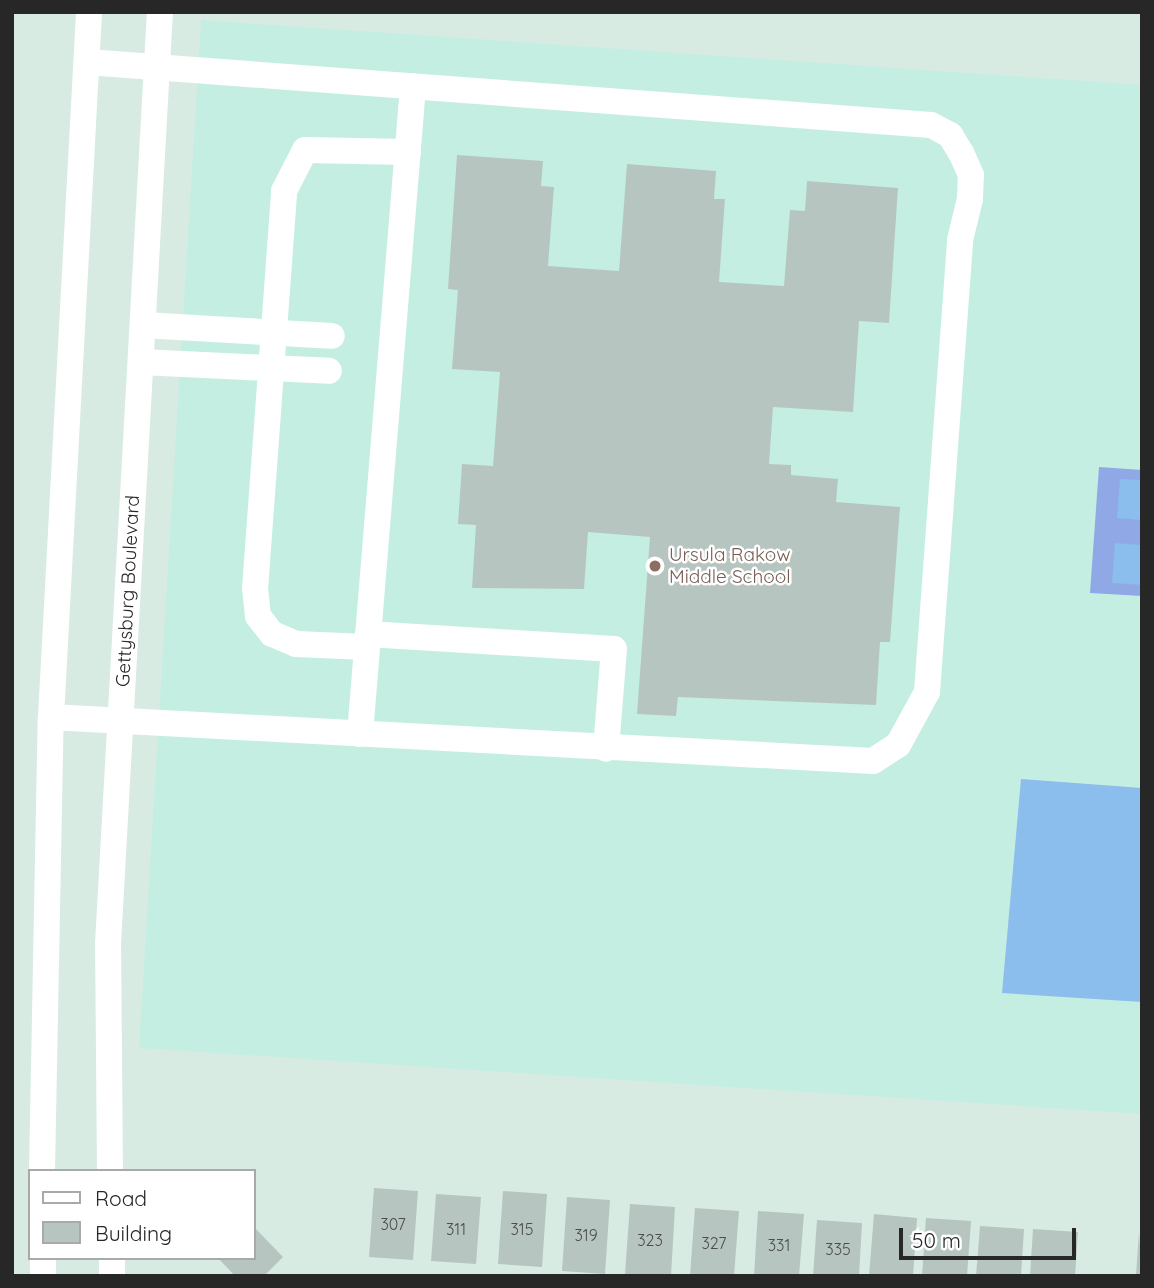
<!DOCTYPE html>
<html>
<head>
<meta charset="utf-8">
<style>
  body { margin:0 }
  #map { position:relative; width:1154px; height:1288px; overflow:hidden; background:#d7ebe3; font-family:Quicksand,sans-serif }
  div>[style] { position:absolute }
  .education>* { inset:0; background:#c5eee3 }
  .green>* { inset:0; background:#90a8e5 }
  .pitch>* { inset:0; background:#8bbded }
  .building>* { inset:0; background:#b7c5c0 }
  .minor>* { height:26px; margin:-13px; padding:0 13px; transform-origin:13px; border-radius:13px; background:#fff }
  .dots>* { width:19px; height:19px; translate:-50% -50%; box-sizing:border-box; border:4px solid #fff; border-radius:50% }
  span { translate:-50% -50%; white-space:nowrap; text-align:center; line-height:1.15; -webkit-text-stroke:5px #fff; paint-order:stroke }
  .number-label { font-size:16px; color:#4b4e4d }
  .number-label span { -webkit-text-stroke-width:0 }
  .education-label { font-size:19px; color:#785e54 }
  .left { translate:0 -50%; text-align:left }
  .street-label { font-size:19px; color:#272727 }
  .frame { position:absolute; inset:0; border:14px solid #272727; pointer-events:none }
  .legend { position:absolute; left:28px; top:1169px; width:228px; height:91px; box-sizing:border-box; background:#fff; border:2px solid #a9a9a9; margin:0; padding:9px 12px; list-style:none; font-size:21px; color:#272727 }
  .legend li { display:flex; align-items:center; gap:14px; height:35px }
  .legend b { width:35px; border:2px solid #a9a9a9 }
  .scale { position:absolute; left:899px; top:1228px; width:177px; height:32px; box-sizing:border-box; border:4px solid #272727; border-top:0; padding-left:9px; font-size:21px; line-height:24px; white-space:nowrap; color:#272727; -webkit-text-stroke:5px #fff; paint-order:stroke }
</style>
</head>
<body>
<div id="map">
  <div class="education">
    <i style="clip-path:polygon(201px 20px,1142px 85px,1142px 1114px,139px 1048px)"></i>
  </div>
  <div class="green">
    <i style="clip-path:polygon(1099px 467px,1142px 470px,1142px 596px,1090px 593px)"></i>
  </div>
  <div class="pitch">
    <i style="clip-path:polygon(1120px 479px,1142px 480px,1142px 520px,1117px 518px)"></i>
    <i style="clip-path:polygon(1115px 543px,1142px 545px,1142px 585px,1112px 583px)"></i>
    <i style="clip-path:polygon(1021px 779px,1142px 788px,1142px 1002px,1002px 993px)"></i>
  </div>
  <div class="building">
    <i style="clip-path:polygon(457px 155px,543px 161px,541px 186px,554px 187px,548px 266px,619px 271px,627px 164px,716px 171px,714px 199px,725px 199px,719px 282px,784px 286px,790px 210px,805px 211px,807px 181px,898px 188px,889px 323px,859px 321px,853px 412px,773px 407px,769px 464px,791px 465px,791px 475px,838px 479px,836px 502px,900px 507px,890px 642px,880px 642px,876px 705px,678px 697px,676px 716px,637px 714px,650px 537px,588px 532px,584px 589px,472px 588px,476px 525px,458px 524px,462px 464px,493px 466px,500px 372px,452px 369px,458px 290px,448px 289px)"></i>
    <i style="clip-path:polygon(374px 1188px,418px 1191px,413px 1260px,369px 1257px)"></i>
    <i style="clip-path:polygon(503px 1191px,547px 1194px,542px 1267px,498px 1264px)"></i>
    <i style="clip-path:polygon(436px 1194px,481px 1197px,476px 1264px,431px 1261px)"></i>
    <i style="clip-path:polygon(567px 1197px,610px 1200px,605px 1274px,562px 1271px)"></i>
    <i style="clip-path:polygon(630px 1204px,675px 1207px,671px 1276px,625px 1274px)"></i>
    <i style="clip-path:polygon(695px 1208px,739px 1211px,734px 1276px,690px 1276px)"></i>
    <i style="clip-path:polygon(758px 1211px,804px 1214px,799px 1276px,754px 1276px)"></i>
    <i style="clip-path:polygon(874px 1214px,917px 1218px,913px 1276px,869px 1276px)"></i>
    <i style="clip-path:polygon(926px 1218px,971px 1221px,967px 1276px,922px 1276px)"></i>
    <i style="clip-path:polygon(817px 1220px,862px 1223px,859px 1276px,813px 1276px)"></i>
    <i style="clip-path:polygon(980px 1226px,1024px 1229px,1021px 1276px,976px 1276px)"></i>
    <i style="clip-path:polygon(254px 1227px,283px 1257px,264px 1276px,235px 1276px,218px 1258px,254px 1258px)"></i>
    <i style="clip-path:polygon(1033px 1229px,1078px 1232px,1075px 1276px,1030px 1276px)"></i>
    <i style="clip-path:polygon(1139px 1232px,1142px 1276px,1136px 1276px)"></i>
  </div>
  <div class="minor">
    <i style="left:143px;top:325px;width:189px;rotate:3.3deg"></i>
    <i style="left:141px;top:362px;width:188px;rotate:2.7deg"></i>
    <i style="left:368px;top:634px;width:246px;rotate:3.5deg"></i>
    <i style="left:614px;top:649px;width:100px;rotate:94.6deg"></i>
    <i style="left:366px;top:647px;width:70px;rotate:-177.5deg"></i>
    <i style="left:296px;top:644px;width:26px;rotate:-157deg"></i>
    <i style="left:272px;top:634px;width:23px;rotate:-128deg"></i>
    <i style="left:258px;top:616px;width:27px;rotate:-96deg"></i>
    <i style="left:255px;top:589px;width:399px;rotate:-85.8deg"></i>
    <i style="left:284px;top:191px;width:46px;rotate:-62.9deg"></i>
    <i style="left:305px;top:150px;width:103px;rotate:1.1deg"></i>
    <i style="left:51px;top:717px;width:823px;rotate:3.06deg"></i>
    <i style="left:873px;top:761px;width:30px;rotate:-33deg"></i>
    <i style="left:898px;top:745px;width:60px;rotate:-61.3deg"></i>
    <i style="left:927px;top:692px;width:453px;rotate:-85.8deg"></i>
    <i style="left:960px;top:240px;width:42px;rotate:-76.3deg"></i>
    <i style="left:970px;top:199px;width:24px;rotate:-88deg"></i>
    <i style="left:971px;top:175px;width:24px;rotate:-114deg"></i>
    <i style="left:961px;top:153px;width:21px;rotate:-121deg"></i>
    <i style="left:950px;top:135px;width:21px;rotate:-152deg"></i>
    <i style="left:931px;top:125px;width:846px;rotate:-175.73deg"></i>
    <i style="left:360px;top:734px;width:650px;rotate:-85.32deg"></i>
    <i style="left:42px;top:1171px;width:454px;rotate:-88.9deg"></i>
    <i style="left:51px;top:717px;width:706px;rotate:-86.91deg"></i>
    <i style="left:110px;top:1171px;width:227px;rotate:-90.5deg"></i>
    <i style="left:108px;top:944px;width:933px;rotate:-86.81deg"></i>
    <i style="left:43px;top:1258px;width:18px;rotate:90deg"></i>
    <i style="left:112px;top:1258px;width:18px;rotate:90deg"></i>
  </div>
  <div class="dots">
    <i style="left:655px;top:566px;background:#8d6e63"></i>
  </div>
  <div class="number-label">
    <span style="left:393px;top:1224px">307</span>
    <span style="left:456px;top:1229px">311</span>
    <span style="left:522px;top:1229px">315</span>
    <span style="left:586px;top:1235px">319</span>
    <span style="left:650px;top:1240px">323</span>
    <span style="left:714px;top:1243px">327</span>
    <span style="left:779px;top:1245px">331</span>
    <span style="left:838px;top:1249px">335</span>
  </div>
  <div class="education-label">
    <span class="left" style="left:669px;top:566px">Ursula Rakow<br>Middle School</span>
  </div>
  <div class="street-label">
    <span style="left:128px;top:591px;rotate:-87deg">Gettysburg Boulevard</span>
  </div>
  <div class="frame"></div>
  <ul class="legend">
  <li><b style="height:9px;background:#fff"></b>Road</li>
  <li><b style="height:19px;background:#b7c5c0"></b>Building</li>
  </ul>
  <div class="scale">50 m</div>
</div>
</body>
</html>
